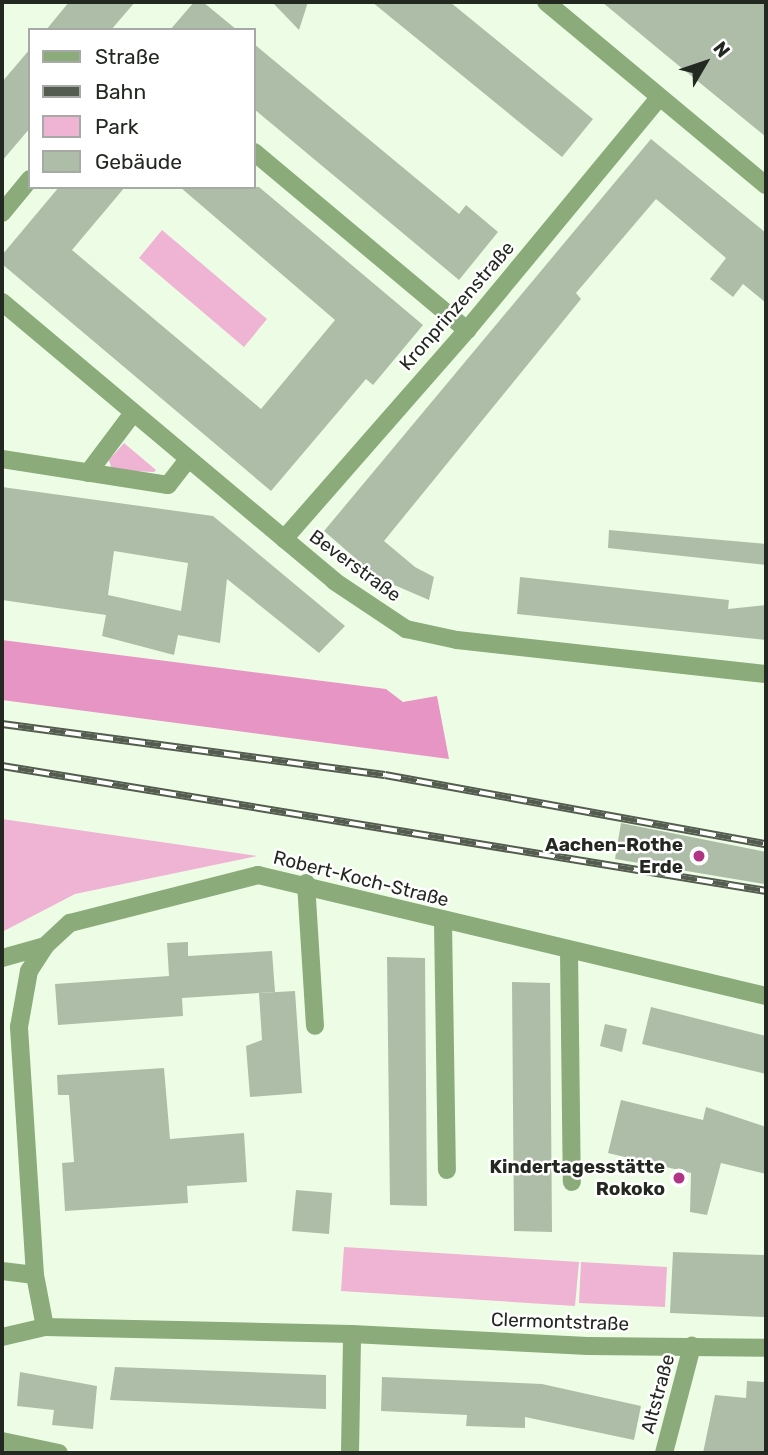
<!DOCTYPE html>
<html>
<head>
<meta charset="utf-8">
<style>
  body { margin:0 }
  #map { position:relative; width:768px; height:1455px; overflow:hidden; background:#edfde5; font-family:Rubik,sans-serif }
  div>[style] { position:absolute }
  .green>* { inset:0; background:#efb3d4 }
  .forest>* { inset:0; background:#e695c4 }
  .building>* { inset:0; background:#aebda7 }
  .minor>* { height:18px; margin:-9px; padding:0 9px; transform-origin:9px; border-radius:9px; background:#8bab7a }
  .rail>* { height:8px; margin-top:-4px; transform-origin:0; background:repeating-linear-gradient(90deg,#fff 0 16px,#545c50 0 32px); box-sizing:border-box; border-block:2px solid #545c50 }
  .dots>* { width:19px; height:19px; translate:-50% -50%; box-sizing:border-box; border:4px solid #fff; border-radius:50% }
  span { translate:-50% -50%; white-space:nowrap; text-align:center; line-height:1.15; -webkit-text-stroke:5px #fff; paint-order:stroke }
  .street-label { font-size:19px; color:#232921 }
  .poi-label { font-size:19px; color:#232921; font-weight:700 }
  .right { translate:-100% -50%; text-align:right }
  .frame { position:absolute; inset:0; border:4px solid #232921; pointer-events:none }
  .legend { position:absolute; left:28px; top:28px; width:228px; height:161px; box-sizing:border-box; background:#fff; border:2px solid #a7a9a6; margin:0; padding:9px 12px; list-style:none; font-size:21px; color:#232921 }
  .legend li { display:flex; align-items:center; gap:14px; height:35px }
  .legend b { width:35px; border:2px solid #a7a9a6 }
  .north { position:absolute; left:670px; top:28px; width:70px; height:70px; -webkit-text-stroke:5px #fff; paint-order:stroke; rotate:51deg; font-size:19px; font-weight:700; line-height:28px; text-align:center; color:#232921 }
  .north::after { content:''; display:block; margin:auto; width:24px; height:32px; background:#232921; clip-path:polygon(50% 0,100% 100%,50% 72%,0 100%) }
</style>
</head>
<body>
<div id="map">
  <div class="green">
    <i style="clip-path:polygon(162px 230px,267px 319px,244px 347px,139px 258px)"></i>
    <i style="clip-path:polygon(124px 443px,156px 470px,154px 472px,112px 470px,109px 460px)"></i>
    <i style="clip-path:polygon(2px 819px,257px 856px,75px 894px,2px 932px)"></i>
    <i style="clip-path:polygon(344px 1247px,579px 1262px,575px 1306px,341px 1291px)"></i>
    <i style="clip-path:polygon(581px 1262px,667px 1267px,665px 1307px,579px 1303px)"></i>
  </div>
  <div class="forest">
    <i style="clip-path:polygon(2px 640px,386px 689px,403px 702px,437px 696px,449px 759px,2px 700px)"></i>
  </div>
  <div class="building">
    <i style="clip-path:polygon(69px 2px,135px 2px,111px 30px,46px 30px)"></i>
    <i style="clip-path:polygon(194px 2px,203px 2px,237px 30px,170px 30px)"></i>
    <i style="clip-path:polygon(272px 2px,308px 2px,299px 30px)"></i>
    <i style="clip-path:polygon(372px 2px,450px 2px,593px 119px,562px 157px)"></i>
    <i style="clip-path:polygon(602px 2px,766px 2px,766px 137px,667px 56px)"></i>
    <i style="clip-path:polygon(254px 44px,459px 214px,466px 205px,498px 232px,459px 280px,254px 109px)"></i>
    <i style="clip-path:polygon(30px 49px,30px 128px,2px 161px,2px 82px)"></i>
    <i style="clip-path:polygon(651px 139px,766px 233px,766px 303px,743px 284px,733px 297px,710px 279px,726px 258px,656px 199px,576px 293px,581px 299px,384px 541px,415px 567px,434px 577px,429px 600px,378px 578px,324px 531px)"></i>
    <i style="clip-path:polygon(59px 187px,125px 187px,72px 250px,261px 409px,335px 320px,180px 187px,259px 187px,423px 325px,373px 385px,366px 379px,271px 491px,2px 264px,2px 255px)"></i>
    <i style="clip-path:polygon(evenodd,2px 487px,213px 516px,345px 626px,319px 653px,227px 579px,220px 643px,178px 635px,174px 655px,102px 636px,106px 615px,2px 600px,2px 487px,114px 551px,188px 563px,181px 611px,108px 595px,114px 551px)"></i>
    <i style="clip-path:polygon(609px 530px,766px 544px,766px 565px,608px 548px)"></i>
    <i style="clip-path:polygon(520px 577px,729px 600px,728px 609px,766px 605px,766px 640px,517px 614px)"></i>
    <i style="clip-path:polygon(621px 823px,766px 852px,764px 884px,615px 859px)"></i>
    <i style="clip-path:polygon(188px 942px,188px 956px,272px 951px,275px 992px,182px 998px,183px 1016px,58px 1025px,55px 984px,169px 976px,167px 943px)"></i>
    <i style="clip-path:polygon(387px 957px,425px 958px,427px 1206px,390px 1205px)"></i>
    <i style="clip-path:polygon(512px 982px,550px 983px,552px 1232px,514px 1231px)"></i>
    <i style="clip-path:polygon(295px 991px,302px 1093px,250px 1097px,246px 1046px,262px 1040px,259px 993px)"></i>
    <i style="clip-path:polygon(651px 1007px,766px 1036px,766px 1074px,642px 1044px)"></i>
    <i style="clip-path:polygon(605px 1024px,627px 1029px,622px 1052px,600px 1046px)"></i>
    <i style="clip-path:polygon(164px 1068px,170px 1139px,244px 1133px,247px 1182px,187px 1186px,188px 1203px,65px 1211px,62px 1163px,74px 1162px,69px 1095px,58px 1095px,57px 1075px)"></i>
    <i style="clip-path:polygon(621px 1100px,703px 1120px,706px 1107px,766px 1127px,766px 1174px,721px 1163px,707px 1215px,690px 1212px,691px 1173px,608px 1153px)"></i>
    <i style="clip-path:polygon(296px 1190px,332px 1193px,329px 1234px,292px 1231px)"></i>
    <i style="clip-path:polygon(673px 1252px,766px 1255px,766px 1317px,670px 1313px)"></i>
    <i style="clip-path:polygon(115px 1367px,326px 1375px,326px 1409px,110px 1400px)"></i>
    <i style="clip-path:polygon(20px 1372px,97px 1386px,93px 1429px,52px 1425px,54px 1410px,17px 1406px)"></i>
    <i style="clip-path:polygon(382px 1377px,542px 1384px,641px 1406px,634px 1440px,525px 1417px,525px 1428px,466px 1426px,467px 1415px,381px 1411px)"></i>
    <i style="clip-path:polygon(747px 1381px,766px 1382px,766px 1453px,703px 1453px,715px 1395px,746px 1398px)"></i>
  </div>
  <div class="minor">
    <i style="left:546px;top:2px;width:286px;rotate:39.8deg"></i>
    <i style="left:254px;top:152px;width:278px;rotate:39.9deg"></i>
    <i style="left:2px;top:213px;width:44px;rotate:-50.5deg"></i>
    <i style="left:2px;top:302px;width:434px;rotate:40deg"></i>
    <i style="left:334px;top:581px;width:87px;rotate:33.7deg"></i>
    <i style="left:406px;top:629px;width:52px;rotate:12.2deg"></i>
    <i style="left:457px;top:640px;width:311px;rotate:6.3deg"></i>
    <i style="left:2px;top:459px;width:168px;rotate:8.9deg"></i>
    <i style="left:168px;top:485px;width:33px;rotate:-52deg"></i>
    <i style="left:88px;top:473px;width:75px;rotate:-53.1deg"></i>
    <i style="left:284px;top:539px;width:278px;rotate:-48.8deg"></i>
    <i style="left:467px;top:330px;width:301px;rotate:-50.4deg"></i>
    <i style="left:306px;top:883px;width:143px;rotate:86.4deg"></i>
    <i style="left:443px;top:922px;width:248px;rotate:89.1deg"></i>
    <i style="left:569px;top:951px;width:231px;rotate:89.3deg"></i>
    <i style="left:2px;top:958px;width:45px;rotate:-15.6deg"></i>
    <i style="left:2px;top:1271px;width:33px;rotate:7deg"></i>
    <i style="left:45px;top:1327px;width:53px;rotate:-100.9deg"></i>
    <i style="left:35px;top:1275px;width:249px;rotate:-93.7deg"></i>
    <i style="left:19px;top:1027px;width:57px;rotate:-79.9deg"></i>
    <i style="left:29px;top:971px;width:30px;rotate:-57deg"></i>
    <i style="left:45px;top:946px;width:34px;rotate:-43deg"></i>
    <i style="left:70px;top:923px;width:194px;rotate:-14.3deg"></i>
    <i style="left:258px;top:875px;width:522px;rotate:13.4deg"></i>
    <i style="left:2px;top:1337px;width:44px;rotate:-13.1deg"></i>
    <i style="left:45px;top:1327px;width:307px;rotate:1.3deg"></i>
    <i style="left:352px;top:1334px;width:236px;rotate:2.9deg"></i>
    <i style="left:588px;top:1346px;width:178px;rotate:0.6deg"></i>
    <i style="left:2px;top:1441px;width:58px;rotate:11.9deg"></i>
    <i style="left:350px;top:1453px;width:119px;rotate:-89deg"></i>
    <i style="left:664px;top:1453px;width:111px;rotate:-75.3deg"></i>
  </div>
  <div class="rail">
    <i style="left:2px;top:724px;width:386px;rotate:7.6deg"></i>
    <i style="left:385px;top:775px;width:387px;rotate:10.3deg"></i>
    <i style="left:2px;top:766px;width:774px;rotate:9.29deg"></i>
  </div>
  <div class="dots">
    <i style="left:699px;top:856px;background:#b13586"></i>
    <i style="left:679px;top:1178px;background:#b13586"></i>
  </div>
  <div class="street-label">
    <span style="left:457px;top:306px;rotate:-49deg">Kronprinzenstraße</span>
    <span style="left:355px;top:566px;rotate:36deg">Beverstraße</span>
    <span style="left:361px;top:879px;rotate:14deg">Robert-Koch-Straße</span>
    <span style="left:560px;top:1322px;rotate:2deg">Clermontstraße</span>
    <span style="left:658px;top:1394px;rotate:-75deg">Altstraße</span>
  </div>
  <div class="poi-label">
    <span class="right" style="left:683px;top:856px">Aachen-Rothe<br>Erde</span>
    <span class="right" style="left:665px;top:1178px">Kindertagesstätte<br>Rokoko</span>
  </div>
  <div class="frame"></div>
  <ul class="legend">
  <li><b style="height:9px;background:#8bab7a"></b>Straße</li>
  <li><b style="height:9px;background:#545c50"></b>Bahn</li>
  <li><b style="height:19px;background:#efb3d4"></b>Park</li>
  <li><b style="height:19px;background:#aebda7"></b>Gebäude</li>
  </ul>
  <div class="north">N</div>
</div>
</body>
</html>
